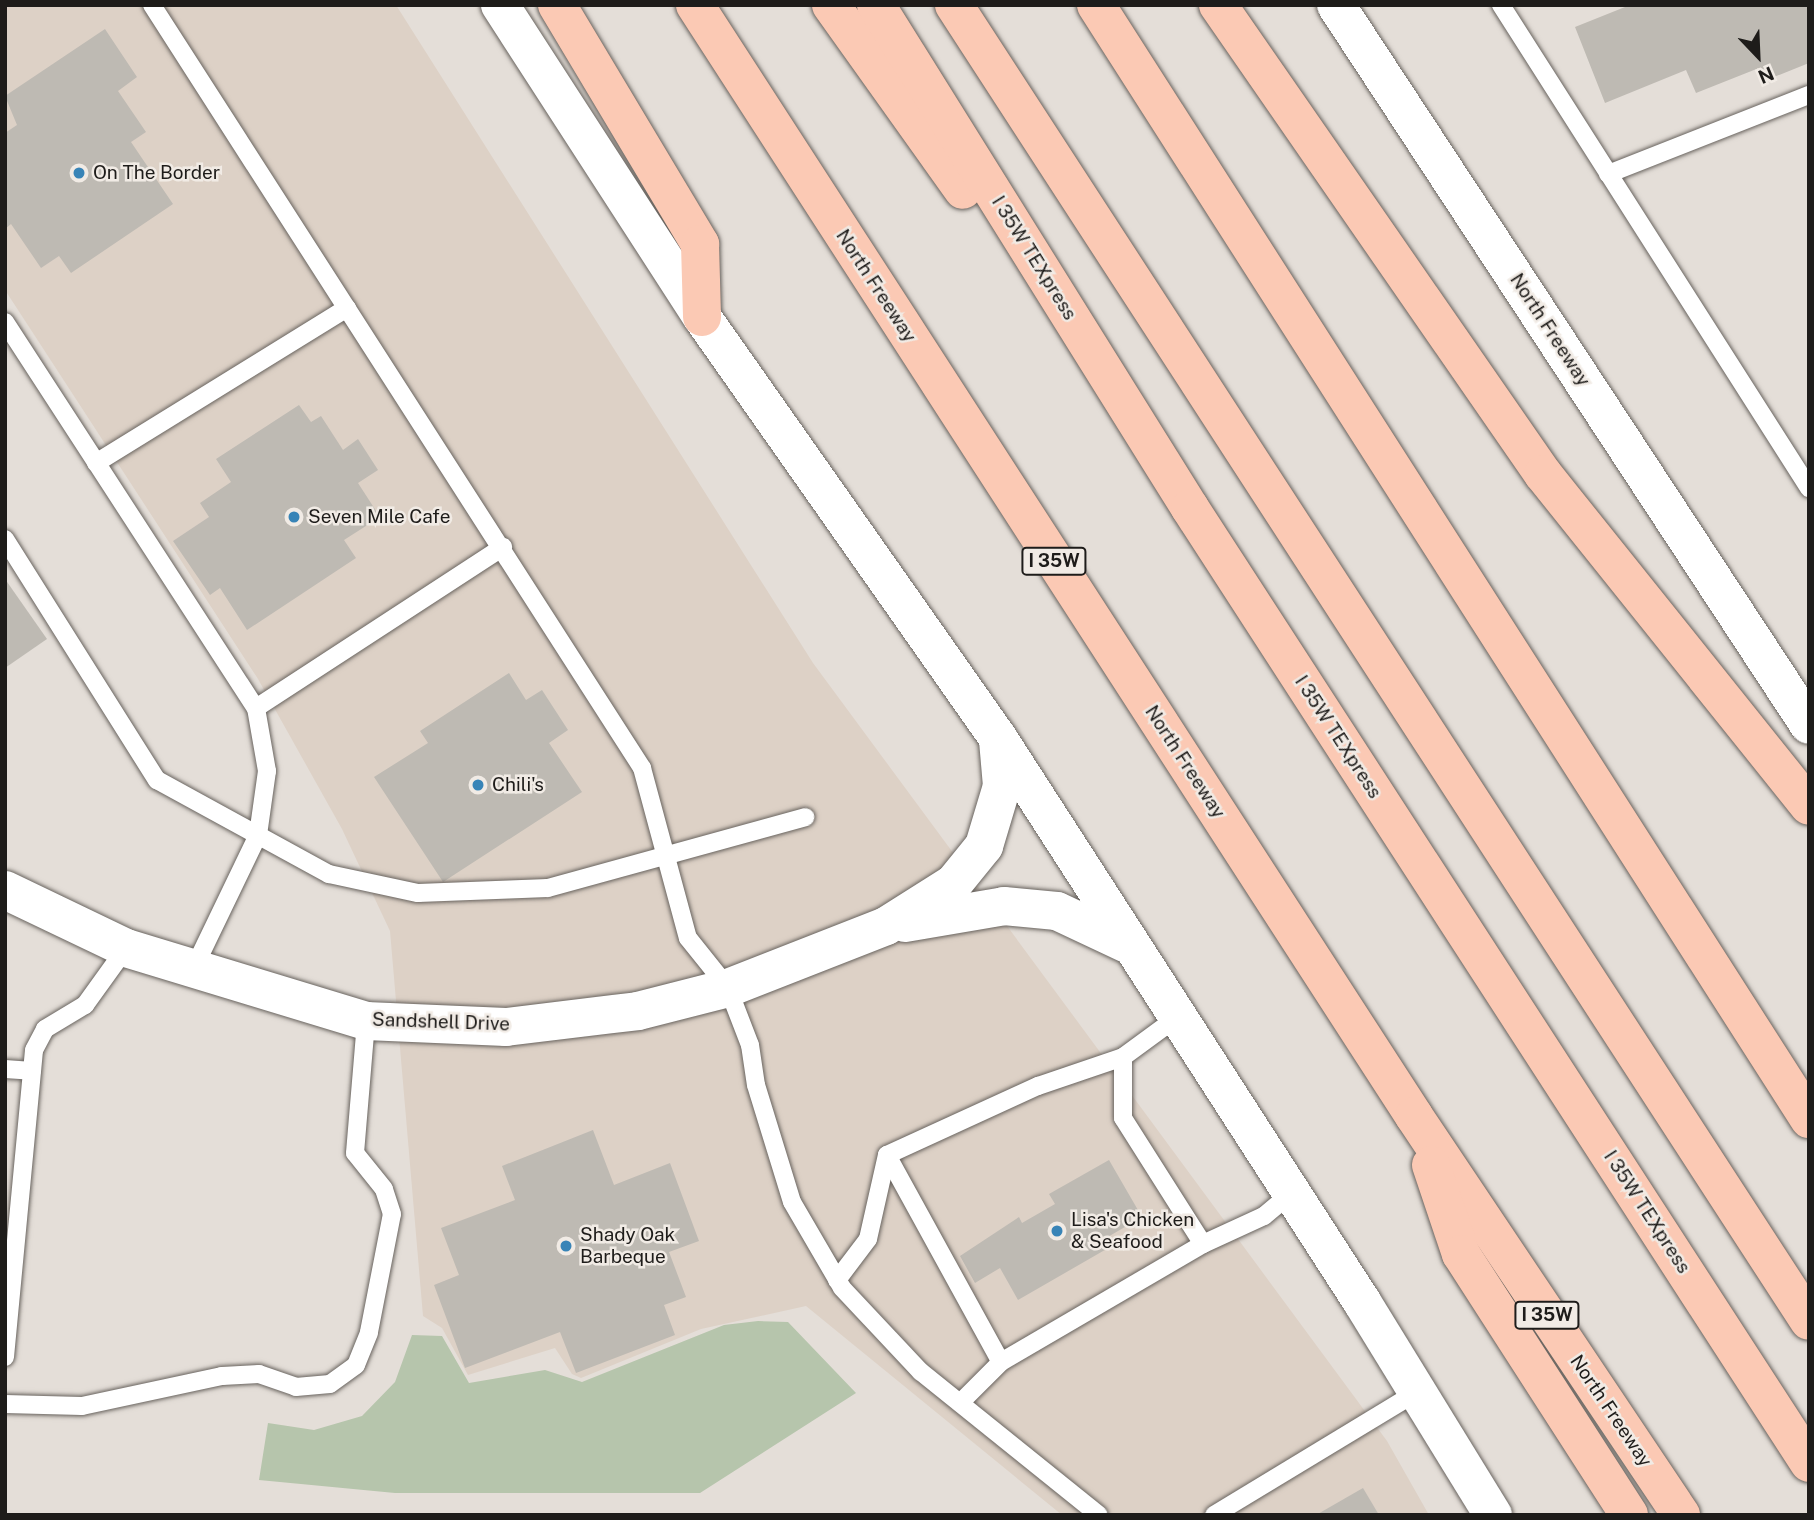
<!DOCTYPE html>
<html>
<head>
<meta charset="utf-8">
<style>
  body { margin:0 }
  #map { position:relative; width:1814px; height:1520px; overflow:hidden; background:#e4ded8; font-family:"Public Sans",sans-serif }
  div>[style] { position:absolute }
  .built>* { inset:0; background:#ddd1c6 }
  .green>* { inset:0; background:#b6c5ac }
  .building>* { inset:0; background:#bebab3 }
  .roads { filter:drop-shadow(0 0 2px #68635e) drop-shadow(0 0 2px #68635e) }
  .lane>* { height:18px; margin:-9px; padding:0 9px; transform-origin:9px; border-radius:9px; background:#fff }
  .secondary>* { height:38px; margin:-19px; padding:0 19px; transform-origin:19px; border-radius:19px; background:#fff }
  .highway>* { height:38px; margin:-19px; padding:0 19px; transform-origin:19px; border-radius:19px; background:#fbc9b4 }
  .dots>* { width:19px; height:19px; translate:-50% -50%; box-sizing:border-box; border:4px solid #f1ebe5; border-radius:50% }
  span { translate:-50% -50%; white-space:nowrap; text-align:center; line-height:1.15; -webkit-text-stroke:5px #f1ebe5; paint-order:stroke }
  .shield-label span { padding:2px 5px; background:#f1ebe5; border:2px solid; border-radius:5px; -webkit-text-stroke-width:0 }
  .shield-label { font-size:18px; color:#1e1c1a; font-weight:700 }
  .poi-label { font-size:19px; color:#1e1c1a }
  .left { translate:0 -50%; text-align:left }
  .street-label { font-size:19px; color:#1e1c1a }
  .frame { position:absolute; inset:0; border:7px solid #1e1c1a; pointer-events:none }
  .north { position:absolute; left:1723px; top:21px; width:70px; height:70px; -webkit-text-stroke:5px #f1ebe5; paint-order:stroke; rotate:157deg; font-size:19px; font-weight:700; line-height:28px; text-align:center; color:#1e1c1a }
  .north::after { content:''; display:block; margin:auto; width:24px; height:32px; background:#1e1c1a; clip-path:polygon(50% 0,100% 100%,50% 72%,0 100%) }
</style>
</head>
<body>
<div id="map">
  <div class="built">
    <i style="clip-path:polygon(5px 5px,396px 5px,813px 663px,1387px 1441px,1429px 1515px,1062px 1515px,806px 1306px,701px 1329px,581px 1378px,572px 1374px,555px 1348px,468px 1375px,442px 1328px,423px 1316px,390px 931px,342px 829px,258px 679px,5px 290px)"></i>
  </div>
  <div class="green">
    <i style="clip-path:polygon(758px 1321px,788px 1322px,856px 1393px,700px 1493px,395px 1493px,259px 1480px,268px 1423px,314px 1430px,362px 1416px,395px 1382px,412px 1335px,442px 1336px,469px 1383px,545px 1370px,582px 1382px,724px 1325px)"></i>
  </div>
  <div class="building">
    <i style="clip-path:polygon(1630px 5px,1809px 5px,1809px 63px,1764px 81px,1759px 68px,1696px 93px,1686px 70px,1605px 103px,1575px 27px)"></i>
    <i style="clip-path:polygon(105px 29px,137px 77px,118px 91px,146px 132px,131px 142px,173px 204px,71px 273px,59px 256px,41px 268px,11px 224px,5px 229px,5px 133px,17px 125px,5px 96px)"></i>
    <i style="clip-path:polygon(299px 405px,311px 422px,321px 416px,343px 450px,358px 439px,378px 470px,358px 483px,380px 517px,344px 540px,356px 558px,247px 630px,220px 588px,210px 595px,173px 541px,209px 517px,200px 503px,231px 482px,216px 459px)"></i>
    <i style="clip-path:polygon(5px 579px,47px 639px,5px 668px)"></i>
    <i style="clip-path:polygon(509px 673px,526px 700px,542px 690px,568px 730px,549px 743px,582px 792px,443px 882px,374px 777px,428px 743px,420px 731px)"></i>
    <i style="clip-path:polygon(593px 1130px,614px 1185px,670px 1163px,699px 1241px,669px 1252px,686px 1297px,664px 1305px,675px 1335px,576px 1373px,560px 1332px,465px 1368px,434px 1285px,459px 1275px,441px 1228px,515px 1200px,502px 1166px)"></i>
    <i style="clip-path:polygon(1109px 1160px,1142px 1217px,1106px 1238px,1110px 1247px,1018px 1300px,1000px 1268px,975px 1283px,960px 1256px,1019px 1217px,1022px 1223px,1055px 1204px,1049px 1194px)"></i>
    <i style="clip-path:polygon(1363px 1488px,1379px 1515px,1316px 1515px)"></i>
  </div>
  <div class="roads">
    <div class="lane">
      <i style="left:152px;top:5px;width:907px;rotate:57.29deg"></i>
      <i style="left:642px;top:768px;width:176px;rotate:74.9deg"></i>
      <i style="left:688px;top:938px;width:64px;rotate:51.3deg"></i>
      <i style="left:728px;top:988px;width:61px;rotate:68.9deg"></i>
      <i style="left:750px;top:1045px;width:40px;rotate:81.5deg"></i>
      <i style="left:756px;top:1085px;width:122px;rotate:72.9deg"></i>
      <i style="left:792px;top:1202px;width:99px;rotate:59.8deg"></i>
      <i style="left:842px;top:1288px;width:115px;rotate:46.8deg"></i>
      <i style="left:921px;top:1372px;width:228px;rotate:38.8deg"></i>
      <i style="left:1501px;top:5px;width:573px;rotate:57.48deg"></i>
      <i style="left:1608px;top:174px;width:216px;rotate:-21.5deg"></i>
      <i style="left:5px;top:322px;width:460px;rotate:57deg"></i>
      <i style="left:256px;top:708px;width:64px;rotate:80.1deg"></i>
      <i style="left:267px;top:771px;width:65px;rotate:98deg"></i>
      <i style="left:258px;top:835px;width:150px;rotate:115.7deg"></i>
      <i style="left:96px;top:463px;width:295px;rotate:-31.7deg"></i>
      <i style="left:5px;top:539px;width:285px;rotate:57.8deg"></i>
      <i style="left:157px;top:780px;width:196px;rotate:28.7deg"></i>
      <i style="left:329px;top:874px;width:91px;rotate:12.1deg"></i>
      <i style="left:418px;top:893px;width:130px;rotate:-2.2deg"></i>
      <i style="left:548px;top:888px;width:267px;rotate:-15.4deg"></i>
      <i style="left:256px;top:708px;width:295px;rotate:-33.1deg"></i>
      <i style="left:1123px;top:1057px;width:61px;rotate:90deg"></i>
      <i style="left:1123px;top:1118px;width:149px;rotate:57.6deg"></i>
      <i style="left:5px;top:1069px;width:27px;rotate:4deg"></i>
      <i style="left:887px;top:1155px;width:236px;rotate:61.2deg"></i>
      <i style="left:837px;top:1280px;width:51px;rotate:-52.9deg"></i>
      <i style="left:868px;top:1239px;width:86px;rotate:-77.3deg"></i>
      <i style="left:887px;top:1155px;width:166px;rotate:-24.6deg"></i>
      <i style="left:1038px;top:1086px;width:90px;rotate:-18.8deg"></i>
      <i style="left:1123px;top:1057px;width:66px;rotate:-36.3deg"></i>
      <i style="left:5px;top:1357px;width:308px;rotate:-84.6deg"></i>
      <i style="left:34px;top:1050px;width:24px;rotate:-62deg"></i>
      <i style="left:45px;top:1029px;width:47px;rotate:-31deg"></i>
      <i style="left:85px;top:1005px;width:70px;rotate:-54.3deg"></i>
      <i style="left:962px;top:1401px;width:55px;rotate:-45deg"></i>
      <i style="left:1001px;top:1362px;width:234px;rotate:-30.3deg"></i>
      <i style="left:1203px;top:1244px;width:67px;rotate:-24.7deg"></i>
      <i style="left:1264px;top:1216px;width:35px;rotate:-40deg"></i>
      <i style="left:5px;top:1404px;width:77px;rotate:1.5deg"></i>
      <i style="left:82px;top:1406px;width:143px;rotate:-12.1deg"></i>
      <i style="left:222px;top:1376px;width:37px;rotate:-3deg"></i>
      <i style="left:259px;top:1374px;width:39px;rotate:19deg"></i>
      <i style="left:296px;top:1387px;width:34px;rotate:-5deg"></i>
      <i style="left:330px;top:1384px;width:32px;rotate:-36deg"></i>
      <i style="left:356px;top:1365px;width:35px;rotate:-68deg"></i>
      <i style="left:369px;top:1332px;width:120px;rotate:-79deg"></i>
      <i style="left:392px;top:1214px;width:26px;rotate:-108deg"></i>
      <i style="left:384px;top:1189px;width:46px;rotate:-128.9deg"></i>
      <i style="left:355px;top:1153px;width:132px;rotate:-85.2deg"></i>
      <i style="left:1214px;top:1515px;width:237px;rotate:-31.2deg"></i>
    </div>
    <div class="secondary">
      <i style="left:500px;top:5px;width:372px;rotate:57.1deg"></i>
      <i style="left:702px;top:317px;width:515px;rotate:54.89deg"></i>
      <i style="left:998px;top:738px;width:671px;rotate:57.16deg"></i>
      <i style="left:1362px;top:1302px;width:250px;rotate:58.4deg"></i>
      <i style="left:1336px;top:5px;width:861px;rotate:56.7deg"></i>
      <i style="left:5px;top:890px;width:134px;rotate:25.6deg"></i>
      <i style="left:126px;top:948px;width:251px;rotate:16.9deg"></i>
      <i style="left:366px;top:1021px;width:140px;rotate:2.5deg"></i>
      <i style="left:506px;top:1027px;width:133px;rotate:-6.9deg"></i>
      <i style="left:638px;top:1011px;width:93px;rotate:-14.3deg"></i>
      <i style="left:728px;top:988px;width:170px;rotate:-21.4deg"></i>
      <i style="left:886px;top:926px;width:80px;rotate:-32.3deg"></i>
      <i style="left:954px;top:883px;width:48px;rotate:-51deg"></i>
      <i style="left:984px;top:846px;width:63px;rotate:-73.3deg"></i>
      <i style="left:1002px;top:786px;width:46px;rotate:-95deg"></i>
      <i style="left:905px;top:923px;width:100px;rotate:-9.7deg"></i>
      <i style="left:1004px;top:906px;width:53px;rotate:5.4deg"></i>
      <i style="left:1057px;top:911px;width:77px;rotate:25.2deg"></i>
    </div>
    <div class="highway">
      <i style="left:557px;top:5px;width:279px;rotate:59.1deg"></i>
      <i style="left:700px;top:244px;width:73px;rotate:88.4deg"></i>
      <i style="left:695px;top:5px;width:1323px;rotate:57.09deg"></i>
      <i style="left:1414px;top:1116px;width:480px;rotate:56.2deg"></i>
      <i style="left:831px;top:5px;width:227px;rotate:54.5deg"></i>
      <i style="left:876px;top:5px;width:593px;rotate:58.03deg"></i>
      <i style="left:1190px;top:508px;width:1138px;rotate:57.05deg"></i>
      <i style="left:954px;top:5px;width:1569px;rotate:56.99deg"></i>
      <i style="left:1096px;top:5px;width:1323px;rotate:57.38deg"></i>
      <i style="left:1218px;top:5px;width:571px;rotate:55.28deg"></i>
      <i style="left:1543px;top:474px;width:425px;rotate:51.3deg"></i>
      <i style="left:1431px;top:1165px;width:94px;rotate:71.4deg"></i>
      <i style="left:1461px;top:1254px;width:310px;rotate:57.2deg"></i>
    </div>
  </div>
  <div class="dots">
    <i style="left:79px;top:173px;background:#3884b7"></i>
    <i style="left:294px;top:517px;background:#3884b7"></i>
    <i style="left:478px;top:785px;background:#3884b7"></i>
    <i style="left:1057px;top:1231px;background:#3884b7"></i>
    <i style="left:566px;top:1246px;background:#3884b7"></i>
  </div>
  <div class="shield-label">
    <span style="left:1054px;top:561px">I 35W</span>
    <span style="left:1547px;top:1315px">I 35W</span>
  </div>
  <div class="poi-label">
    <span class="left" style="left:93px;top:173px">On The Border</span>
    <span class="left" style="left:308px;top:517px">Seven Mile Cafe</span>
    <span class="left" style="left:492px;top:785px">Chili's</span>
    <span class="left" style="left:1071px;top:1231px">Lisa's Chicken<br>&amp; Seafood</span>
    <span class="left" style="left:580px;top:1246px">Shady Oak<br>Barbeque</span>
  </div>
  <div class="street-label">
    <span style="left:1034px;top:258px;rotate:58deg">I 35W TEXpress</span>
    <span style="left:876px;top:286px;rotate:57deg">North Freeway</span>
    <span style="left:1550px;top:330px;rotate:57deg">North Freeway</span>
    <span style="left:1338px;top:737px;rotate:57deg">I 35W TEXpress</span>
    <span style="left:1185px;top:762px;rotate:57deg">North Freeway</span>
    <span style="left:441px;top:1022px;rotate:2deg">Sandshell Drive</span>
    <span style="left:1647px;top:1212px;rotate:57deg">I 35W TEXpress</span>
    <span style="left:1611px;top:1411px;rotate:56deg">North Freeway</span>
  </div>
  <div class="frame"></div>
  <div class="north">N</div>
</div>
</body>
</html>
